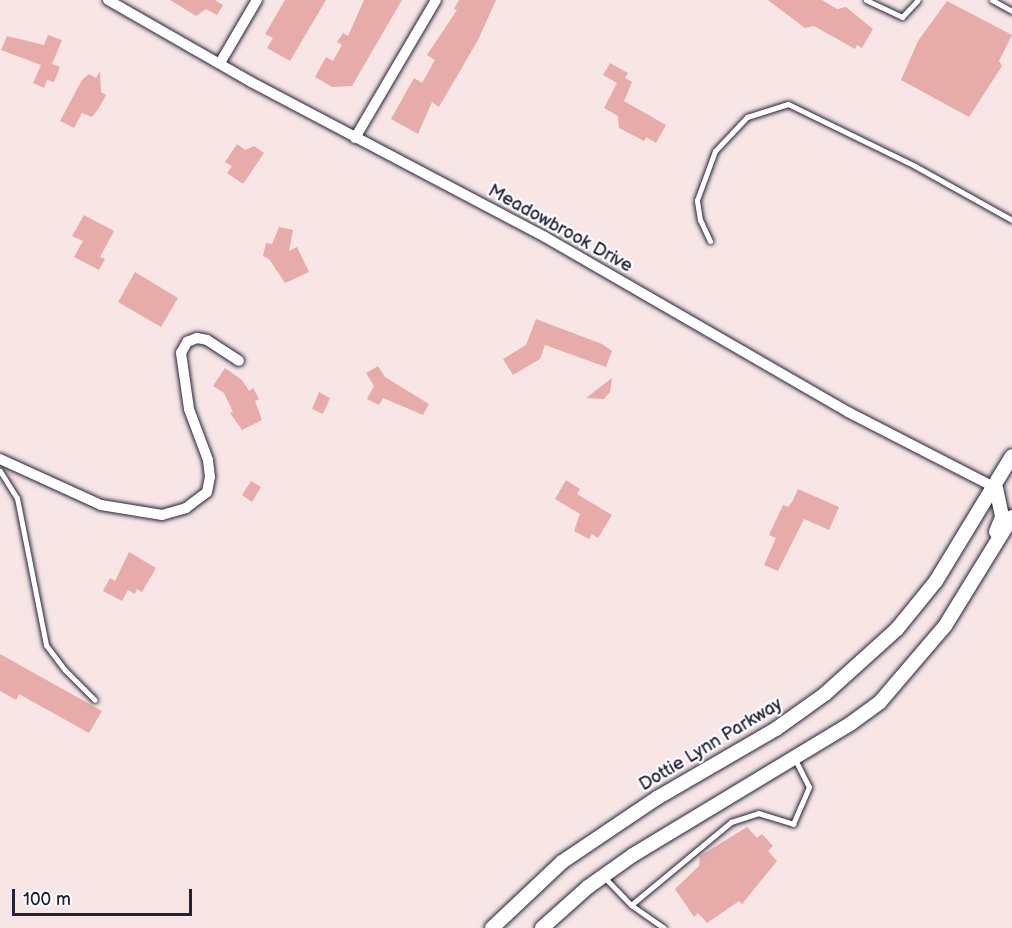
<!DOCTYPE html>
<html>
<head>
<meta charset="utf-8">
<style>
  body { margin:0 }
  #map { position:relative; width:1012px; height:928px; overflow:hidden; background:#f8e6e6; font-family:"Balsamiq Sans",sans-serif }
  div>[style] { position:absolute }
  .building>* { inset:0; background:#e7acaa }
  .roads { filter:drop-shadow(0 0 2px #22223b) drop-shadow(0 0 2px #22223b) }
  .lane>* { height:5px; margin:-2.5px; padding:0 2.5px; transform-origin:2.5px; border-radius:2.5px; background:#fff }
  .street>* { height:10px; margin:-5px; padding:0 5px; transform-origin:5px; border-radius:5px; background:#fff }
  .secondary>* { height:14px; margin:-7px; padding:0 7px; transform-origin:7px; border-radius:7px; background:#fff }
  span { translate:-50% -50%; white-space:nowrap; text-align:center; line-height:1.15; -webkit-text-stroke:4.5px #fff; paint-order:stroke }
  .street-label { font-size:18px; color:#22223b }
  .scale { position:absolute; left:12px; top:889px; width:180px; height:27px; box-sizing:border-box; border:3px solid #22223b; border-top:0; padding-left:8px; font-size:18px; line-height:21px; white-space:nowrap; color:#22223b; -webkit-text-stroke:4px #fff; paint-order:stroke }
</style>
</head>
<body>
<div id="map">
  <div class="building">
    <i style="clip-path:polygon(170px 0,215px 0,223px 5px,217px 15px,206px 9px,196px 16px)"></i>
    <i style="clip-path:polygon(285px 0,326px 0,290px 61px,267px 48px,273px 38px,265px 34px)"></i>
    <i style="clip-path:polygon(364px 0,402px 0,352px 86px,332px 87px,315px 77px,326px 57px,333px 61px,342px 45px,337px 42px,343px 33px,348px 36px)"></i>
    <i style="clip-path:polygon(459px 0,496px 0,478px 40px,439px 107px,432px 102px,418px 134px,391px 119px,414px 78px,422px 83px,435px 60px,427px 55px,457px 10px,454px 9px)"></i>
    <i style="clip-path:polygon(768px 0,822px 0,837px 9px,846px 7px,873px 29px,862px 48px,857px 45px,855px 49px,814px 26px,805px 28px)"></i>
    <i style="clip-path:polygon(947px 1px,1012px 35px,999px 61px,1002px 66px,969px 117px,901px 80px,918px 41px)"></i>
    <i style="clip-path:polygon(48px 35px,62px 40px,52px 64px,60px 67px,54px 82px,47px 80px,44px 88px,33px 83px,41px 65px,1px 50px,7px 36px,44px 45px)"></i>
    <i style="clip-path:polygon(610px 63px,628px 73px,625px 78px,632px 82px,624px 101px,666px 125px,656px 143px,646px 137px,644px 141px,619px 128px,618px 116px,604px 108px,617px 83px,603px 75px)"></i>
    <i style="clip-path:polygon(100px 71px,101px 92px,106px 95px,99px 108px,92px 117px,82px 113px,74px 128px,60px 121px,82px 80px,89px 74px,96px 78px)"></i>
    <i style="clip-path:polygon(237px 144px,245px 150px,254px 146px,264px 153px,243px 184px,227px 173px,232px 166px,225px 162px)"></i>
    <i style="clip-path:polygon(84px 215px,114px 231px,100px 257px,105px 259px,99px 270px,74px 257px,83px 241px,72px 236px)"></i>
    <i style="clip-path:polygon(279px 227px,293px 230px,289px 251px,297px 247px,309px 272px,285px 283px,269px 259px,263px 256px,266px 243px,272px 244px)"></i>
    <i style="clip-path:polygon(135px 272px,178px 298px,161px 327px,118px 302px)"></i>
    <i style="clip-path:polygon(536px 319px,602px 344px,612px 351px,606px 367px,545px 345px,540px 359px,513px 375px,503px 359px,526px 345px)"></i>
    <i style="clip-path:polygon(378px 366px,385px 377px,429px 404px,423px 415px,383px 398px,379px 405px,367px 399px,374px 386px,366px 373px)"></i>
    <i style="clip-path:polygon(225px 368px,242px 380px,249px 391px,253px 388px,259px 399px,255px 401px,262px 420px,242px 430px,230px 413px,233px 412px,224px 393px,213px 386px)"></i>
    <i style="clip-path:polygon(612px 378px,610px 392px,604px 399px,586px 398px)"></i>
    <i style="clip-path:polygon(319px 392px,330px 398px,323px 414px,312px 409px)"></i>
    <i style="clip-path:polygon(566px 480px,580px 489px,577px 494px,612px 515px,598px 538px,592px 534px,589px 539px,574px 531px,580px 514px,555px 499px)"></i>
    <i style="clip-path:polygon(251px 481px,261px 487px,252px 502px,242px 495px)"></i>
    <i style="clip-path:polygon(798px 489px,839px 507px,829px 530px,804px 519px,778px 571px,764px 565px,776px 538px,769px 535px,783px 505px,788px 507px,792px 502px)"></i>
    <i style="clip-path:polygon(129px 552px,156px 568px,142px 592px,137px 589px,135px 594px,128px 590px,122px 601px,103px 591px,110px 578px,115px 581px)"></i>
    <i style="clip-path:polygon(0 654px,102px 711px,89px 733px,19px 694px,16px 700px,0 691px)"></i>
    <i style="clip-path:polygon(747px 827px,757px 838px,762px 834px,773px 846px,768px 851px,777px 861px,742px 904px,739px 901px,707px 923px,698px 913px,694px 917px,675px 889px,699px 866px,700px 856px)"></i>
  </div>
  <div class="roads">
    <div class="lane">
      <i style="left:866px;top:0;width:40px;rotate:25deg"></i>
      <i style="left:902px;top:17px;width:23px;rotate:-47deg"></i>
      <i style="left:992px;top:0;width:23px;rotate:29deg"></i>
      <i style="left:710px;top:241px;width:23px;rotate:-115deg"></i>
      <i style="left:700px;top:220px;width:20px;rotate:-99deg"></i>
      <i style="left:697px;top:200px;width:52px;rotate:-69.8deg"></i>
      <i style="left:715px;top:151px;width:47px;rotate:-46.7deg"></i>
      <i style="left:747px;top:117px;width:43px;rotate:-17.6deg"></i>
      <i style="left:788px;top:104px;width:141px;rotate:26deg"></i>
      <i style="left:915px;top:166px;width:111px;rotate:29.1deg"></i>
      <i style="left:0;top:471px;width:32px;rotate:58deg"></i>
      <i style="left:17px;top:498px;width:150px;rotate:78.8deg"></i>
      <i style="left:46px;top:645px;width:31px;rotate:53deg"></i>
      <i style="left:65px;top:670px;width:42px;rotate:45deg"></i>
      <i style="left:604px;top:877px;width:39px;rotate:46deg"></i>
      <i style="left:631px;top:905px;width:130px;rotate:-39.7deg"></i>
      <i style="left:731px;top:822px;width:28px;rotate:-18deg"></i>
      <i style="left:758px;top:813px;width:37px;rotate:17deg"></i>
      <i style="left:793px;top:824px;width:40px;rotate:-66.6deg"></i>
      <i style="left:809px;top:787px;width:31px;rotate:-117deg"></i>
      <i style="left:631px;top:905px;width:40px;rotate:34.9deg"></i>
    </div>
    <div class="street">
      <i style="left:108px;top:0;width:165px;rotate:29.8deg"></i>
      <i style="left:251px;top:82px;width:332px;rotate:27.8deg"></i>
      <i style="left:545px;top:237px;width:350px;rotate:30deg"></i>
      <i style="left:848px;top:412px;width:166px;rotate:27.2deg"></i>
      <i style="left:220px;top:63px;width:73px;rotate:-59.6deg"></i>
      <i style="left:355px;top:138px;width:160px;rotate:-59.6deg"></i>
      <i style="left:0;top:459px;width:111px;rotate:24.5deg"></i>
      <i style="left:101px;top:505px;width:62px;rotate:9.3deg"></i>
      <i style="left:162px;top:515px;width:25px;rotate:-16deg"></i>
      <i style="left:186px;top:508px;width:26px;rotate:-37deg"></i>
      <i style="left:207px;top:492px;width:15px;rotate:-79deg"></i>
      <i style="left:210px;top:477px;width:17px;rotate:-97deg"></i>
      <i style="left:208px;top:460px;width:54px;rotate:-110.4deg"></i>
      <i style="left:189px;top:409px;width:57px;rotate:-98.1deg"></i>
      <i style="left:181px;top:353px;width:13px;rotate:-61deg"></i>
      <i style="left:187px;top:342px;width:11px;rotate:-22deg"></i>
      <i style="left:197px;top:338px;width:10px;rotate:11deg"></i>
      <i style="left:207px;top:340px;width:38px;rotate:33deg"></i>
    </div>
    <div class="secondary">
      <i style="left:996px;top:488px;width:30px;rotate:78deg"></i>
      <i style="left:1002px;top:517px;width:16px;rotate:112deg"></i>
      <i style="left:492px;top:928px;width:96px;rotate:-43.3deg"></i>
      <i style="left:562px;top:862px;width:115px;rotate:-34deg"></i>
      <i style="left:657px;top:798px;width:138px;rotate:-30.1deg"></i>
      <i style="left:776px;top:729px;width:60px;rotate:-35.5deg"></i>
      <i style="left:825px;top:694px;width:97px;rotate:-42.1deg"></i>
      <i style="left:897px;top:629px;width:62px;rotate:-50.9deg"></i>
      <i style="left:936px;top:581px;width:146px;rotate:-58.7deg"></i>
      <i style="left:542px;top:928px;width:62px;rotate:-41.7deg"></i>
      <i style="left:588px;top:887px;width:55px;rotate:-35.4deg"></i>
      <i style="left:633px;top:855px;width:253px;rotate:-31.1deg"></i>
      <i style="left:850px;top:724px;width:37px;rotate:-36deg"></i>
      <i style="left:880px;top:702px;width:100px;rotate:-49.5deg"></i>
      <i style="left:945px;top:626px;width:128px;rotate:-58.4deg"></i>
    </div>
  </div>
  <div class="street-label">
    <span style="left:560px;top:229px;rotate:29deg">Meadowbrook Drive</span>
    <span style="left:711px;top:745px;rotate:-31deg">Dottie Lynn Parkway</span>
  </div>
  <div class="scale">100 m</div>
</div>
</body>
</html>
